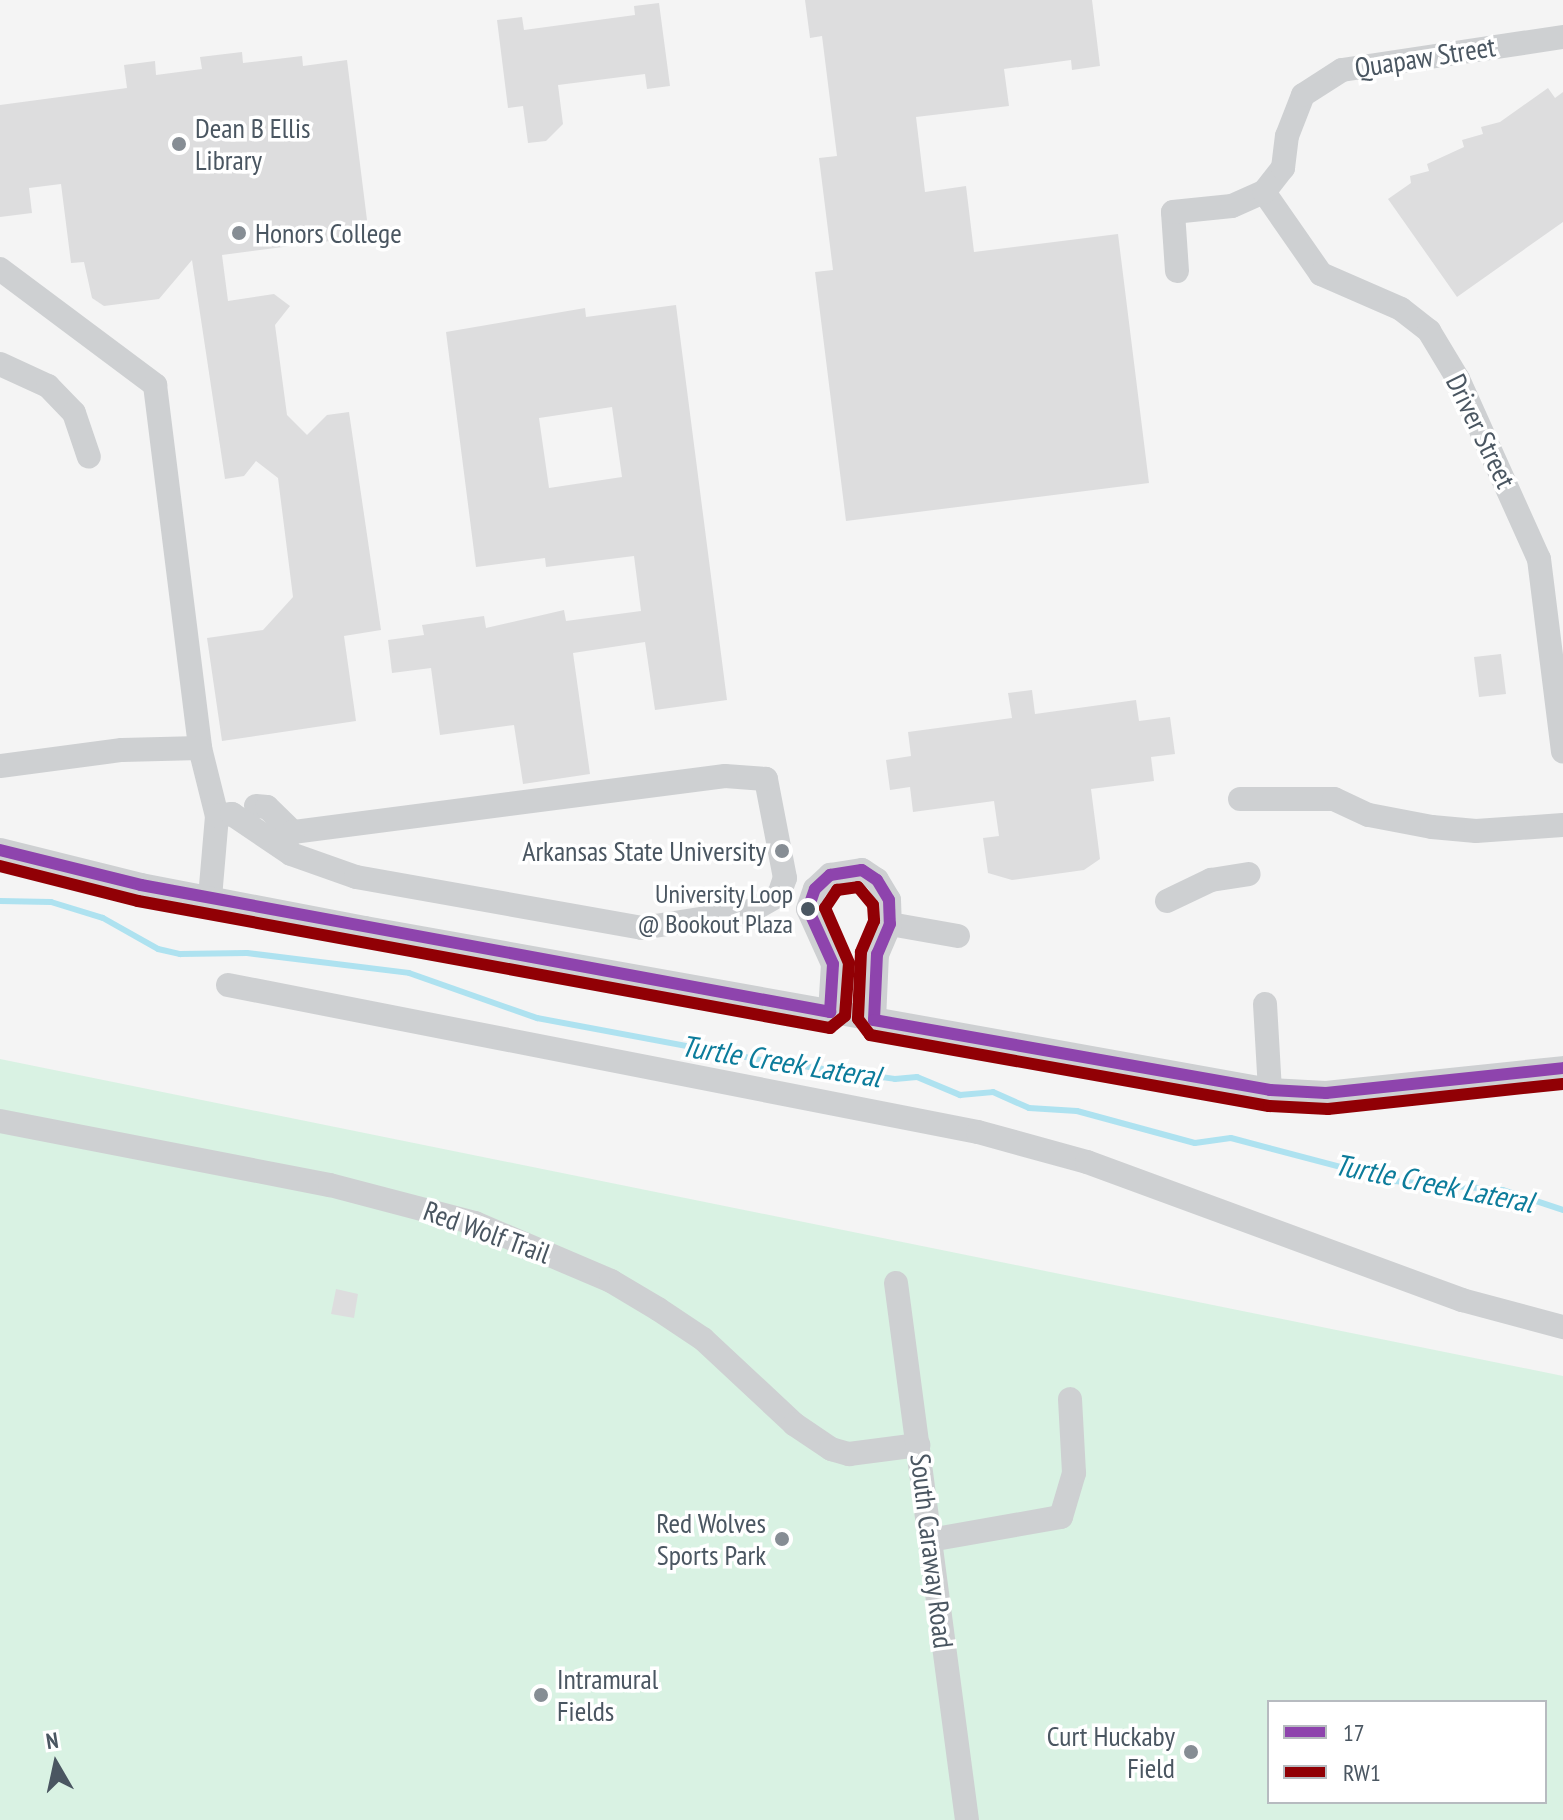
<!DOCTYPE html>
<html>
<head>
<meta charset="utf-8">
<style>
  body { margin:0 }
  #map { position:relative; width:1563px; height:1820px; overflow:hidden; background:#f4f4f4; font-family:"PT Sans Narrow",sans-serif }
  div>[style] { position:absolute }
  .green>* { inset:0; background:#d9f2e3 }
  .stream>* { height:6px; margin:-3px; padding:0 3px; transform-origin:3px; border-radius:3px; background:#aee2f0 }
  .building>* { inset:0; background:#ddddde }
  .minor>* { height:24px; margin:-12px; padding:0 12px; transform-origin:12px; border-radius:12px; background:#ced0d2 }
  .bus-1>* { height:12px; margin:-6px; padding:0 6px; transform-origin:6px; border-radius:6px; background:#8e44ad }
  .bus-2>* { height:12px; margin:-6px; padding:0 6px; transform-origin:6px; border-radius:6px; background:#910005 }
  .dots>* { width:22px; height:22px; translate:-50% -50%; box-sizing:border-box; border:4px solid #fff; border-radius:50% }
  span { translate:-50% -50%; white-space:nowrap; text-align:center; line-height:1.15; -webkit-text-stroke:7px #fff; paint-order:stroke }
  .bus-label { font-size:26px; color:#4a5661 }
  .right { translate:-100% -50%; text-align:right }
  .street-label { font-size:28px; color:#4a5661 }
  .poi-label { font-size:28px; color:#4a5661 }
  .left { translate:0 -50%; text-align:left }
  .water-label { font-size:30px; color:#0c7c9b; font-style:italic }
  .legend { position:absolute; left:1267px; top:1700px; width:280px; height:104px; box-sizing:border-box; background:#fff; border:2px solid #b7bbc0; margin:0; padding:10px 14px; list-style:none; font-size:24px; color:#4a5661 }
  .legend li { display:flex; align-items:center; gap:16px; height:40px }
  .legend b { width:40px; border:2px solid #b7bbc0 }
  .north { position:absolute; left:16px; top:1724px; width:80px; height:80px; -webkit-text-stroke:6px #fff; paint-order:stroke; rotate:351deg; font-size:22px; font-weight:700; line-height:32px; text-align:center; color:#4a5661 }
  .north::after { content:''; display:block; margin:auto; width:28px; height:36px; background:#4a5661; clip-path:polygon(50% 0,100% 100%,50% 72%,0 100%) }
</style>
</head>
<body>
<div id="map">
  <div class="green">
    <i style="clip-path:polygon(evenodd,0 1059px,1563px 1376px,1563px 1820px,0 1820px,0 1059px,1269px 1702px,1545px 1702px,1545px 1802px,1269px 1802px,1269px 1702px)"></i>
  </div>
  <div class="stream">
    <i style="left:0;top:901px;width:51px;rotate:1.1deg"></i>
    <i style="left:51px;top:902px;width:54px;rotate:17.1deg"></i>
    <i style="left:103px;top:918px;width:63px;rotate:29.4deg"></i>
    <i style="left:158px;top:949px;width:23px;rotate:13deg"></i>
    <i style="left:180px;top:954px;width:67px;rotate:-0.9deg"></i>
    <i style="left:247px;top:953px;width:163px;rotate:7deg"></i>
    <i style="left:409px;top:973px;width:136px;rotate:19.4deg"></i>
    <i style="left:537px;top:1018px;width:233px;rotate:10.6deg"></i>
    <i style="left:766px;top:1061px;width:130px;rotate:7.9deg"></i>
    <i style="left:895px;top:1079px;width:22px;rotate:-5deg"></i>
    <i style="left:917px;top:1077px;width:47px;rotate:22.7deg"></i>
    <i style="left:960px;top:1095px;width:33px;rotate:-5deg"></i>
    <i style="left:993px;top:1092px;width:39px;rotate:24deg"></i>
    <i style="left:1029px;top:1108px;width:48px;rotate:3.6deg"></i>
    <i style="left:1077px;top:1111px;width:122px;rotate:15.2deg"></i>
    <i style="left:1195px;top:1143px;width:36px;rotate:-8deg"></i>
    <i style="left:1231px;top:1138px;width:169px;rotate:14.8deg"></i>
    <i style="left:1394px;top:1181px;width:109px;rotate:4.7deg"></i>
    <i style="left:1503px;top:1190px;width:63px;rotate:18.4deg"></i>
  </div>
  <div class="building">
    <i style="clip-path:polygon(805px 0,1092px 0,1100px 66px,1072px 70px,1071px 60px,1004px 69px,1009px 106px,916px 117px,925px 192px,966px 186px,974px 252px,1118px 234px,1149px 483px,846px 521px,815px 272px,833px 270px,819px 158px,837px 156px,822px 36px,810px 38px)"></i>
    <i style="clip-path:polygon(659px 3px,670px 86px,647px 89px,645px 74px,558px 85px,563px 124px,546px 141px,528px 143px,523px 106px,508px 108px,497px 20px,522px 17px,524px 30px,635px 15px,634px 6px)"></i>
    <i style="clip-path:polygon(242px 52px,243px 63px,302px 56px,303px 66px,347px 60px,369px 236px,222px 255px,228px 301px,274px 294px,290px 306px,275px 325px,287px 415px,307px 435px,327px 415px,349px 412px,381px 630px,344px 636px,356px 721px,222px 741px,207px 638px,263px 630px,293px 597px,278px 478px,256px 461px,244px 476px,225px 479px,192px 260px,159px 299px,104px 306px,92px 298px,84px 262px,71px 263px,61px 184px,29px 188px,32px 213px,0 217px,0 105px,127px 88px,124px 65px,155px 61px,156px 75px,202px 69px,200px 57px)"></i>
    <i style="clip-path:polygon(1548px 88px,1555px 98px,1563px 92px,1563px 222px,1457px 297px,1388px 199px,1411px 183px,1410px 176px,1429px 171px,1427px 164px,1464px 147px,1462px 140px,1483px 134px,1481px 127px,1500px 122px)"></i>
    <i style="clip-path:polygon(evenodd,676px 305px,727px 700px,655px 710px,645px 642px,573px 653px,590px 774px,523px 784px,514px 725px,440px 735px,431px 668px,392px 673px,388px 640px,424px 635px,422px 625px,484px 616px,486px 628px,564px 610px,566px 621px,641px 611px,634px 556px,546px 567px,545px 558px,476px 567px,446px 332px,585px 308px,586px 317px,676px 305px,612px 407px,622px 477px,549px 488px,539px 418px,612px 407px)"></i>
    <i style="clip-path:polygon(1501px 654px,1506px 694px,1479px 697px,1474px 657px)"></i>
    <i style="clip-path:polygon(1032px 690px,1035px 714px,1136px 700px,1139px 721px,1170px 717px,1175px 754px,1151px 757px,1154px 781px,1091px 789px,1100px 859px,1084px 870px,1012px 880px,988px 873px,983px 838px,999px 836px,994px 801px,913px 812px,910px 787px,890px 790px,886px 760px,911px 756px,908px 732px,1012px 718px,1008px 693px)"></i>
    <i style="clip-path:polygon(336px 1289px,358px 1294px,354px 1318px,331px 1314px)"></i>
  </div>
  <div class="minor">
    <i style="left:1264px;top:192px;width:100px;rotate:55.2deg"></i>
    <i style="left:1321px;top:274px;width:87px;rotate:23.6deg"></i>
    <i style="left:1401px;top:309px;width:36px;rotate:38deg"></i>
    <i style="left:1429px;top:331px;width:56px;rotate:58.9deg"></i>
    <i style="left:1458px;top:379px;width:197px;rotate:65.8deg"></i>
    <i style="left:1539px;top:559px;width:194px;rotate:82.9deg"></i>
    <i style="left:0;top:269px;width:194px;rotate:36.8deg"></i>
    <i style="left:155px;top:385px;width:366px;rotate:82.9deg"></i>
    <i style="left:200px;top:748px;width:70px;rotate:76deg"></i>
    <i style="left:217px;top:816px;width:81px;rotate:94.9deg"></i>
    <i style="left:1177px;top:271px;width:59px;rotate:-93.9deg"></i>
    <i style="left:1173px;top:212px;width:59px;rotate:-5.8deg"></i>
    <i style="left:1232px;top:206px;width:35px;rotate:-24deg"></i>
    <i style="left:1264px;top:192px;width:31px;rotate:-52deg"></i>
    <i style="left:1283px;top:168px;width:32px;rotate:-83deg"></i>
    <i style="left:1287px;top:136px;width:44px;rotate:-68.7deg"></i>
    <i style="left:1303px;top:95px;width:46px;rotate:-32.7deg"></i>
    <i style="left:1342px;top:70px;width:223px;rotate:-8.5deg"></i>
    <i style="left:0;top:364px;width:53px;rotate:24.6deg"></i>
    <i style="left:48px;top:386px;width:37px;rotate:46deg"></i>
    <i style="left:74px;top:413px;width:46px;rotate:71.2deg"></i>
    <i style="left:0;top:766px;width:123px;rotate:-7.5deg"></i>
    <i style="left:122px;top:750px;width:78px;rotate:-1.5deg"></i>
    <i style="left:1240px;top:799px;width:94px"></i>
    <i style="left:1334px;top:799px;width:38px;rotate:25deg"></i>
    <i style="left:1369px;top:815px;width:64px;rotate:10.8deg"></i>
    <i style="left:1432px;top:827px;width:44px;rotate:5.2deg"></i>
    <i style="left:1476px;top:831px;width:87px;rotate:-3.9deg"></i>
    <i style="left:256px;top:806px;width:11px;rotate:5deg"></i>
    <i style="left:267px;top:807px;width:36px;rotate:44deg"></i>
    <i style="left:217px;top:816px;width:15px;rotate:-8deg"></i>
    <i style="left:232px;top:814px;width:71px;rotate:34.1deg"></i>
    <i style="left:291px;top:854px;width:69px;rotate:19.5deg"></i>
    <i style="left:356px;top:877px;width:291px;rotate:10.1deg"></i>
    <i style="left:642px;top:928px;width:110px;rotate:-8.9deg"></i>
    <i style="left:751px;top:911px;width:32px;rotate:-30deg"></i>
    <i style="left:779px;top:895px;width:18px;rotate:-71deg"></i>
    <i style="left:785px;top:878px;width:101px;rotate:-100.9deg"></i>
    <i style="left:766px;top:779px;width:41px;rotate:-175.8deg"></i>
    <i style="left:725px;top:776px;width:436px;rotate:172.6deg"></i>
    <i style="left:293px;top:832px;width:18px;rotate:133deg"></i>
    <i style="left:0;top:850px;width:145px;rotate:13.9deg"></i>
    <i style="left:141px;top:885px;width:228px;rotate:10.9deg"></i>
    <i style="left:365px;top:928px;width:919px;rotate:10.15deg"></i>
    <i style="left:1270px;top:1090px;width:56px;rotate:3.1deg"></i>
    <i style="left:1326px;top:1093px;width:238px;rotate:-6deg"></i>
    <i style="left:1167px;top:901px;width:49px;rotate:-25.5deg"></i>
    <i style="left:1211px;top:880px;width:38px;rotate:-9deg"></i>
    <i style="left:890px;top:924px;width:69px;rotate:10deg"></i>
    <i style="left:228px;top:985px;width:764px;rotate:11.09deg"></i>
    <i style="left:978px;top:1132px;width:113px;rotate:15.4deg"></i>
    <i style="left:1087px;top:1162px;width:400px;rotate:20.2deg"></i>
    <i style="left:1462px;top:1300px;width:105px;rotate:15deg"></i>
    <i style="left:1265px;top:1004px;width:86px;rotate:86.7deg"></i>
    <i style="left:830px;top:1012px;width:48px;rotate:-86.4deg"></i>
    <i style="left:833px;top:964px;width:60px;rotate:-114.4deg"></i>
    <i style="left:808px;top:909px;width:21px;rotate:-71deg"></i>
    <i style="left:815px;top:889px;width:21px;rotate:-43deg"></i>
    <i style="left:830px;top:875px;width:32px;rotate:-9deg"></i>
    <i style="left:862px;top:870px;width:18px;rotate:34deg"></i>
    <i style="left:877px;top:880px;width:23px;rotate:59deg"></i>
    <i style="left:889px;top:900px;width:24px;rotate:88deg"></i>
    <i style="left:890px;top:924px;width:33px;rotate:113deg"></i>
    <i style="left:877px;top:954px;width:66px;rotate:92.6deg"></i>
    <i style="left:0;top:1121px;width:336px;rotate:11deg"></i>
    <i style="left:330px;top:1185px;width:150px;rotate:14.7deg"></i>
    <i style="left:475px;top:1223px;width:148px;rotate:23.1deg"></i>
    <i style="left:611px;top:1281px;width:55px;rotate:30.8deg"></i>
    <i style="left:658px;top:1309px;width:54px;rotate:33.7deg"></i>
    <i style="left:703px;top:1339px;width:125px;rotate:43deg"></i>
    <i style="left:794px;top:1424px;width:45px;rotate:34deg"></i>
    <i style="left:831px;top:1449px;width:19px;rotate:16deg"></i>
    <i style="left:849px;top:1454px;width:70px;rotate:-7.4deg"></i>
    <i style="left:896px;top:1283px;width:542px;rotate:82.47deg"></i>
    <i style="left:930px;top:1540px;width:133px;rotate:-10deg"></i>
    <i style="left:1061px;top:1517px;width:46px;rotate:-73.5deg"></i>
    <i style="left:1074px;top:1473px;width:74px;rotate:-93.1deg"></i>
  </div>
  <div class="bus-1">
    <i style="left:0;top:850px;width:145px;rotate:13.9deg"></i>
    <i style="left:141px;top:885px;width:701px;rotate:10.44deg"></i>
    <i style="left:830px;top:1012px;width:48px;rotate:-86.4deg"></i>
    <i style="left:833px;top:964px;width:60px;rotate:-114.4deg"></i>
    <i style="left:808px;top:909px;width:21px;rotate:-71deg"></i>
    <i style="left:815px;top:889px;width:21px;rotate:-43deg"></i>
    <i style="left:830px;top:875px;width:32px;rotate:-9deg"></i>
    <i style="left:862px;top:870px;width:18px;rotate:34deg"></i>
    <i style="left:877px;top:880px;width:23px;rotate:59deg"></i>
    <i style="left:889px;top:900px;width:24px;rotate:88deg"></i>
    <i style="left:890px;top:924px;width:33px;rotate:113deg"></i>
    <i style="left:877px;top:954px;width:66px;rotate:92.6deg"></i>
    <i style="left:874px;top:1020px;width:402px;rotate:10deg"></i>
    <i style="left:1270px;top:1090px;width:56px;rotate:3.1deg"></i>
    <i style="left:1326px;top:1093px;width:238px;rotate:-6deg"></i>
  </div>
  <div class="bus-2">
    <i style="left:0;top:866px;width:142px;rotate:14.2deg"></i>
    <i style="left:138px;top:901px;width:704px;rotate:10.4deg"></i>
    <i style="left:830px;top:1028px;width:19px;rotate:-39deg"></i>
    <i style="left:845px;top:1016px;width:53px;rotate:-85.7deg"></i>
    <i style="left:849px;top:963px;width:60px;rotate:-113.6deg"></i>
    <i style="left:825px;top:908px;width:22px;rotate:-56deg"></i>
    <i style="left:837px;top:890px;width:21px;rotate:-8deg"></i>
    <i style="left:858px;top:887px;width:23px;rotate:50deg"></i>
    <i style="left:873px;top:905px;width:16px;rotate:86deg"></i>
    <i style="left:874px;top:921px;width:34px;rotate:113deg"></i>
    <i style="left:861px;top:952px;width:67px;rotate:92.6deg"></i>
    <i style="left:858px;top:1019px;width:20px;rotate:53deg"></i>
    <i style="left:870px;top:1035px;width:405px;rotate:10.1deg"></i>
    <i style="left:1269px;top:1106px;width:59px;rotate:2.9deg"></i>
    <i style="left:1328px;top:1109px;width:236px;rotate:-6.1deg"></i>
  </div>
  <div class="dots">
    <i style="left:179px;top:144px;background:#868d94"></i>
    <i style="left:239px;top:233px;background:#868d94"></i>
    <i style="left:782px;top:851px;background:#868d94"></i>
    <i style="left:808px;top:909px;background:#4a5661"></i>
    <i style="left:782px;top:1539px;background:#868d94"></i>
    <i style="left:541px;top:1695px;background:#868d94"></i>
    <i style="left:1191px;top:1752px;background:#868d94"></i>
  </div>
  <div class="bus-label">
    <span class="right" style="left:793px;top:909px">University Loop<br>@ Bookout Plaza</span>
  </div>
  <div class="street-label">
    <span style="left:1425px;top:57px;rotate:-9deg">Quapaw Street</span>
    <span style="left:1481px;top:431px;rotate:64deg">Driver Street</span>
    <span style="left:487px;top:1232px;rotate:20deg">Red Wolf Trail</span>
    <span style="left:932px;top:1551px;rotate:83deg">South Caraway Road</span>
  </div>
  <div class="poi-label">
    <span class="left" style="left:195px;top:144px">Dean B Ellis<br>Library</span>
    <span class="left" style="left:255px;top:233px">Honors College</span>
    <span class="right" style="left:766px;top:851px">Arkansas State University</span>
    <span class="right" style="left:766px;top:1539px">Red Wolves<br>Sports Park</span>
    <span class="left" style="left:557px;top:1695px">Intramural<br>Fields</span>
    <span class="right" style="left:1175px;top:1752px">Curt Huckaby<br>Field</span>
  </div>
  <div class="water-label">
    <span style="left:781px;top:1061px;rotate:9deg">Turtle Creek Lateral</span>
    <span style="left:1434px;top:1183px;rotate:11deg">Turtle Creek Lateral</span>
  </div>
  <ul class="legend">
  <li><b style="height:10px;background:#8e44ad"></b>17</li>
  <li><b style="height:10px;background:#910005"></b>RW1</li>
  </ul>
  <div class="north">N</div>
</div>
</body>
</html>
